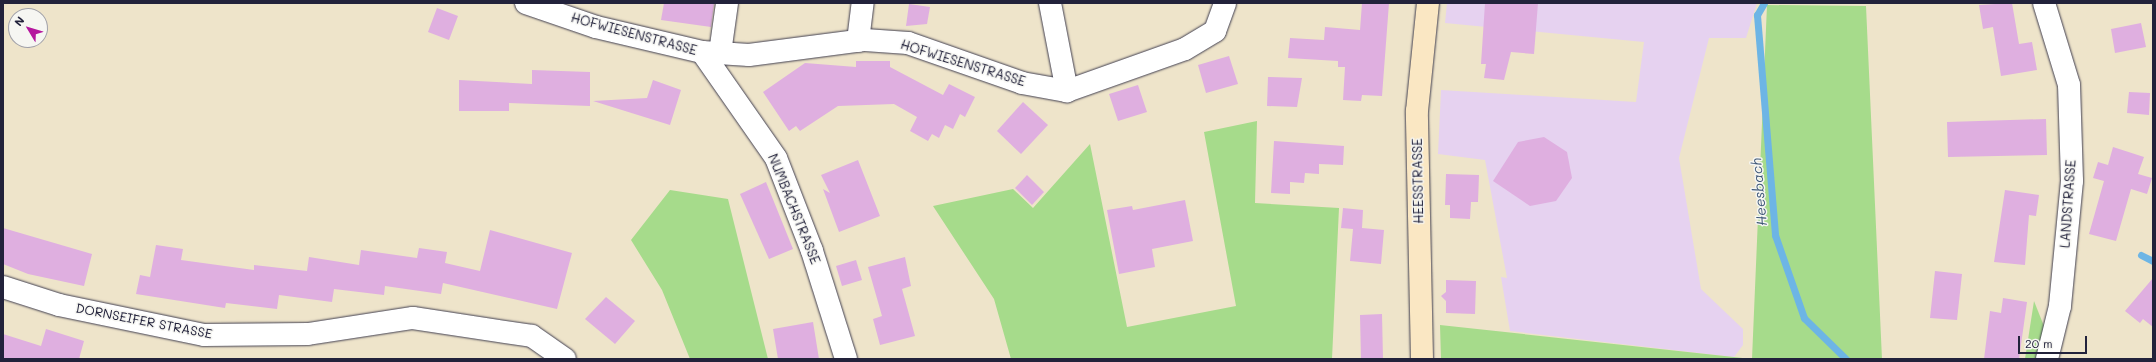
<!DOCTYPE html>
<html>
<head>
<meta charset="utf-8">
<style>
  body { margin:0 }
  #map { position:relative; width:2156px; height:362px; overflow:hidden; background:#eee4ca; font-family:Mali,sans-serif }
  div>[style] { position:absolute }
  .built>* { inset:0; background:#e6d2f0 }
  .green>* { inset:0; background:#a6db8b }
  .stream>* { height:7px; margin:-3.5px; padding:0 3.5px; transform-origin:3.5px; border-radius:3.5px; background:#6db5e5 }
  .building>* { inset:0; background:#dfafe0 }
  .roads { filter:drop-shadow(0 0 1px #413f50) drop-shadow(0 0 1px #413f50) }
  .minor>* { height:22px; margin:-11px; padding:0 11px; transform-origin:11px; border-radius:11px; background:#fff }
  .secondary>* { height:22px; margin:-11px; padding:0 11px; transform-origin:11px; border-radius:11px; background:#fae7c3 }
  span { translate:-50% -50%; white-space:nowrap; text-align:center; line-height:1.15; -webkit-text-stroke:3px #f6f6f2; paint-order:stroke }
  .street-label { font-size:13px; color:#22223b }
  .water-label { font-size:14px; color:#3c5576; font-style:italic }
  .frame { position:absolute; inset:0; border:4px solid #22223b; pointer-events:none }
  .north { position:absolute; left:8px; top:8px; width:40px; height:40px; box-sizing:border-box; background:#f6f6f2; border:1px solid #a1a1a9; border-radius:50%; rotate:308deg; font-size:11px; font-weight:700; line-height:16px; text-align:center; color:#22223b }
  .north::after { content:''; display:block; margin:auto; width:14px; height:18px; background:#b5179e; clip-path:polygon(50% 0,100% 100%,50% 72%,0 100%) }
  .scale { position:absolute; left:2018px; top:336px; width:69px; height:18px; box-sizing:border-box; border:2px solid #22223b; border-top:0; padding-left:5px; font-size:12px; line-height:14px; white-space:nowrap; color:#22223b; -webkit-text-stroke:3px #f6f6f2; paint-order:stroke }
</style>
</head>
<body>
<div id="map">
  <div class="built">
    <i style="clip-path:polygon(1447px 3px,1757px 3px,1746px 38px,1709px 38px,1679px 158px,1701px 289px,1743px 329px,1743px 345px,1734px 357px,1510px 331px,1501px 277px,1507px 278px,1485px 160px,1438px 154px,1441px 90px,1636px 102px,1644px 42px,1445px 23px)"></i>
  </div>
  <div class="green">
    <i style="clip-path:polygon(1767px 5px,1866px 6px,1882px 359px,1441px 359px,1440px 325px,1752px 359px)"></i>
    <i style="clip-path:polygon(1257px 121px,1255px 203px,1339px 208px,1332px 359px,1011px 359px,994px 299px,933px 206px,1013px 189px,1033px 208px,1090px 144px,1127px 327px,1236px 306px,1204px 132px)"></i>
    <i style="clip-path:polygon(670px 190px,728px 199px,768px 359px,690px 359px,662px 290px,631px 240px)"></i>
    <i style="clip-path:polygon(2034px 301px,2057px 359px,2025px 359px)"></i>
  </div>
  <div class="stream">
    <i style="left:1764px;top:3px;width:14px;rotate:120deg"></i>
    <i style="left:1757px;top:15px;width:221px;rotate:85.3deg"></i>
    <i style="left:1775px;top:235px;width:88px;rotate:70.7deg"></i>
    <i style="left:1804px;top:318px;width:59px;rotate:44.3deg"></i>
    <i style="left:2141px;top:255px;width:13px;rotate:27deg"></i>
  </div>
  <div class="building">
    <i style="clip-path:polygon(664px 3px,714px 3px,711px 27px,661px 20px)"></i>
    <i style="clip-path:polygon(1362px 3px,1389px 3px,1382px 96px,1362px 95px,1361px 101px,1343px 100px,1345px 67px,1338px 67px,1338px 61px,1288px 58px,1290px 38px,1324px 40px,1325px 27px,1360px 30px)"></i>
    <i style="clip-path:polygon(1485px 3px,1538px 3px,1534px 54px,1511px 52px,1504px 80px,1484px 78px,1486px 64px,1481px 64px)"></i>
    <i style="clip-path:polygon(2012px 3px,2019px 44px,2032px 42px,2037px 70px,2001px 76px,1993px 27px,1983px 29px,1979px 5px)"></i>
    <i style="clip-path:polygon(909px 4px,930px 7px,927px 24px,906px 26px)"></i>
    <i style="clip-path:polygon(437px 8px,458px 16px,449px 40px,428px 32px)"></i>
    <i style="clip-path:polygon(2141px 23px,2146px 47px,2115px 53px,2111px 29px)"></i>
    <i style="clip-path:polygon(1229px 56px,1238px 84px,1206px 93px,1198px 65px)"></i>
    <i style="clip-path:polygon(856px 61px,890px 61px,890px 67px,943px 95px,949px 84px,975px 97px,965px 117px,960px 114px,953px 129px,945px 125px,939px 138px,932px 134px,928px 141px,910px 131px,917px 117px,894px 104px,838px 106px,800px 131px,796px 126px,789px 131px,763px 92px,805px 63px,856px 67px)"></i>
    <i style="clip-path:polygon(532px 70px,590px 72px,590px 106px,509px 103px,509px 111px,459px 111px,459px 80px,532px 84px)"></i>
    <i style="clip-path:polygon(1268px 77px,1302px 78px,1297px 107px,1267px 106px)"></i>
    <i style="clip-path:polygon(653px 80px,681px 90px,670px 125px,593px 101px,647px 98px)"></i>
    <i style="clip-path:polygon(1138px 85px,1147px 112px,1118px 121px,1109px 94px)"></i>
    <i style="clip-path:polygon(2129px 92px,2150px 93px,2149px 115px,2127px 113px)"></i>
    <i style="clip-path:polygon(1023px 102px,1048px 125px,1021px 154px,997px 131px)"></i>
    <i style="clip-path:polygon(2046px 119px,2047px 155px,1948px 157px,1947px 122px)"></i>
    <i style="clip-path:polygon(1544px 137px,1567px 152px,1572px 178px,1556px 201px,1530px 206px,1493px 181px,1518px 142px)"></i>
    <i style="clip-path:polygon(1274px 141px,1344px 146px,1343px 165px,1319px 164px,1319px 174px,1305px 173px,1304px 183px,1290px 182px,1290px 194px,1271px 193px)"></i>
    <i style="clip-path:polygon(2113px 147px,2144px 157px,2138px 174px,2152px 178px,2147px 194px,2131px 189px,2116px 241px,2089px 234px,2104px 181px,2093px 178px,2098px 162px,2108px 165px)"></i>
    <i style="clip-path:polygon(858px 160px,880px 216px,839px 232px,823px 189px,830px 193px,821px 175px)"></i>
    <i style="clip-path:polygon(1446px 174px,1479px 175px,1478px 202px,1471px 202px,1470px 219px,1450px 218px,1450px 205px,1445px 205px)"></i>
    <i style="clip-path:polygon(1027px 175px,1044px 192px,1032px 205px,1015px 188px)"></i>
    <i style="clip-path:polygon(766px 182px,793px 249px,769px 259px,740px 194px)"></i>
    <i style="clip-path:polygon(2005px 190px,2039px 195px,2036px 216px,2029px 215px,2025px 265px,1994px 262px)"></i>
    <i style="clip-path:polygon(1185px 200px,1193px 241px,1152px 249px,1155px 267px,1119px 274px,1107px 210px,1132px 206px,1133px 210px)"></i>
    <i style="clip-path:polygon(1343px 208px,1363px 210px,1362px 228px,1384px 230px,1381px 264px,1350px 261px,1353px 229px,1341px 228px)"></i>
    <i style="clip-path:polygon(3px 228px,92px 254px,84px 286px,28px 274px,3px 264px)"></i>
    <i style="clip-path:polygon(490px 230px,572px 253px,557px 309px,443px 283px,441px 294px,385px 286px,384px 295px,334px 289px,332px 302px,279px 295px,277px 309px,226px 303px,225px 308px,136px 294px,140px 275px,150px 277px,156px 245px,183px 249px,181px 260px,254px 270px,254px 265px,307px 271px,309px 257px,359px 265px,361px 250px,417px 258px,419px 248px,447px 252px,445px 263px,480px 271px)"></i>
    <i style="clip-path:polygon(905px 257px,911px 286px,902px 289px,915px 336px,880px 345px,873px 319px,882px 316px,868px 267px)"></i>
    <i style="clip-path:polygon(856px 260px,862px 280px,842px 286px,836px 266px)"></i>
    <i style="clip-path:polygon(1935px 271px,1962px 274px,1957px 320px,1930px 318px)"></i>
    <i style="clip-path:polygon(2153px 278px,2153px 327px,2143px 319px,2140px 323px,2125px 311px)"></i>
    <i style="clip-path:polygon(1446px 280px,1476px 281px,1475px 314px,1446px 313px,1446px 301px,1441px 296px,1446px 292px)"></i>
    <i style="clip-path:polygon(606px 297px,635px 321px,615px 344px,585px 319px)"></i>
    <i style="clip-path:polygon(2003px 298px,2027px 302px,2019px 359px,1984px 359px,1990px 311px,2001px 313px)"></i>
    <i style="clip-path:polygon(1382px 314px,1383px 359px,1361px 359px,1360px 315px)"></i>
    <i style="clip-path:polygon(813px 322px,819px 359px,778px 359px,773px 329px)"></i>
    <i style="clip-path:polygon(46px 329px,84px 341px,79px 359px,3px 359px,3px 334px,41px 346px)"></i>
  </div>
  <div class="roads">
    <div class="minor">
      <i style="left:526px;top:3px;width:74px;rotate:18.9deg"></i>
      <i style="left:596px;top:27px;width:109px;rotate:13.3deg"></i>
      <i style="left:702px;top:52px;width:47px;rotate:3.7deg"></i>
      <i style="left:749px;top:55px;width:117px;rotate:-7.4deg"></i>
      <i style="left:865px;top:40px;width:43px;rotate:4deg"></i>
      <i style="left:908px;top:43px;width:121px;rotate:19.3deg"></i>
      <i style="left:1022px;top:83px;width:46px;rotate:10.1deg"></i>
      <i style="left:1067px;top:91px;width:125px;rotate:-19.6deg"></i>
      <i style="left:1185px;top:49px;width:35px;rotate:-31deg"></i>
      <i style="left:1215px;top:31px;width:30px;rotate:-70deg"></i>
      <i style="left:1050px;top:3px;width:90px;rotate:79.1deg"></i>
      <i style="left:2044px;top:3px;width:86px;rotate:73deg"></i>
      <i style="left:2069px;top:85px;width:96px;rotate:88.2deg"></i>
      <i style="left:2072px;top:181px;width:126px;rotate:95.5deg"></i>
      <i style="left:2060px;top:306px;width:55px;rotate:103.8deg"></i>
      <i style="left:858px;top:41px;width:38px;rotate:-83deg"></i>
      <i style="left:702px;top:52px;width:129px;rotate:55.1deg"></i>
      <i style="left:776px;top:158px;width:100px;rotate:68.8deg"></i>
      <i style="left:812px;top:251px;width:113px;rotate:72.5deg"></i>
      <i style="left:720px;top:53px;width:50px;rotate:-82deg"></i>
      <i style="left:3px;top:287px;width:59px;rotate:17.8deg"></i>
      <i style="left:59px;top:305px;width:148px;rotate:11.7deg"></i>
      <i style="left:204px;top:335px;width:104px;rotate:-0.6deg"></i>
      <i style="left:308px;top:334px;width:106px;rotate:-8.7deg"></i>
      <i style="left:413px;top:318px;width:120px;rotate:8.6deg"></i>
      <i style="left:532px;top:336px;width:40px;rotate:34.9deg"></i>
    </div>
    <div class="secondary">
      <i style="left:1422px;top:359px;width:248px;rotate:-91.2deg"></i>
      <i style="left:1417px;top:111px;width:109px;rotate:-84.2deg"></i>
    </div>
  </div>
  <div class="street-label">
    <span style="left:634px;top:34px;rotate:15deg">HOFWIESENSTRASSE</span>
    <span style="left:963px;top:63px;rotate:17deg">HOFWIESENSTRASSE</span>
    <span style="left:1418px;top:181px;rotate:-91deg">HEESSTRASSE</span>
    <span style="left:2068px;top:204px;rotate:-86deg">LANDSTRASSE</span>
    <span style="left:794px;top:209px;rotate:68deg">NUMBACHSTRASSE</span>
    <span style="left:144px;top:321px;rotate:11deg">DORNSEIFER STRASSE</span>
  </div>
  <div class="water-label">
    <span style="left:1759px;top:192px;rotate:-95deg">Heesbach</span>
  </div>
  <div class="frame"></div>
  <div class="north">N</div>
  <div class="scale">20 m</div>
</div>
</body>
</html>
